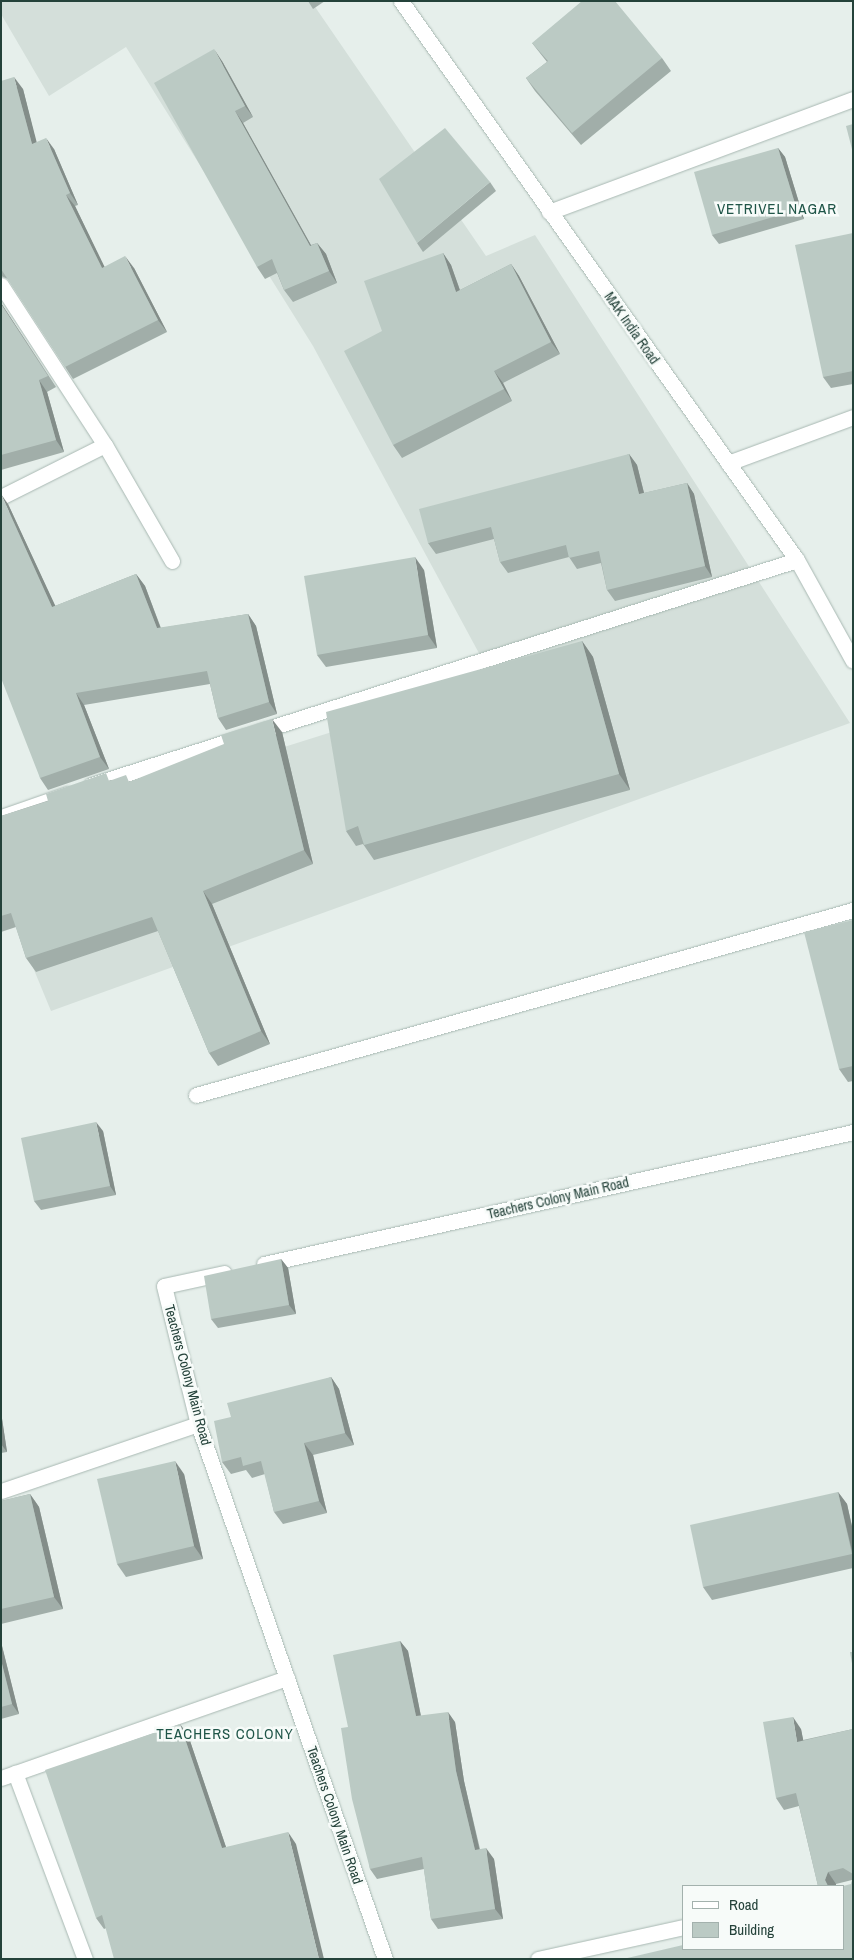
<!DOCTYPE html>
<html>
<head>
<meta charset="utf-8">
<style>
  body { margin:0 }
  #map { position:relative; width:854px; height:1960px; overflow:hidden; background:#e6efeb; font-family:"Archivo Narrow",sans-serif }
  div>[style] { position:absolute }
  .built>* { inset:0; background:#d4dfda }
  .roads { filter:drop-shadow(0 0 1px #a8b8b2) drop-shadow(0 0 1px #a8b8b2) }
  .street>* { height:15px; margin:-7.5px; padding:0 7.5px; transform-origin:7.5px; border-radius:7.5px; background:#fff }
  .secondary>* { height:15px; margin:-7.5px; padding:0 7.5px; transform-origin:7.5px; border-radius:7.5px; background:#fff }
  .wall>* { inset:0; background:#a1aea9 }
  .shaded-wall>* { inset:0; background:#838d89 }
  .building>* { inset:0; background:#bbcac4 }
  span { translate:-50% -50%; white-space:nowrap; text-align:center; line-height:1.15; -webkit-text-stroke:5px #f7fbf9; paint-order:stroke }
  .street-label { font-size:14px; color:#24423a }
  .neighbourhood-label { font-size:15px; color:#1f5548; letter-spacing:1px }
  .frame { position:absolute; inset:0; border:2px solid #24423a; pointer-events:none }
  .legend { position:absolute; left:682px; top:1885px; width:162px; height:65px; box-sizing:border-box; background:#f7fbf9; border:1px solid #a3b1ad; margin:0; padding:6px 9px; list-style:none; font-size:15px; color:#24423a }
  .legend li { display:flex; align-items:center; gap:10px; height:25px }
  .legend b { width:25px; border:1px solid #a3b1ad }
</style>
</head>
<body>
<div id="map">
  <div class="built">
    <i style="clip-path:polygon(1px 1px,311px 1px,486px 256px,535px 235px,850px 723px,51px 1011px,1px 890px,1px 836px,494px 681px,313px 346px,126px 47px,49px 96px,1px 14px)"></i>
  </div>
  <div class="roads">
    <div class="street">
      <i style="left:549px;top:212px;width:324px;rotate:-20.4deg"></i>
      <i style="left:1px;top:285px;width:191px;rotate:57deg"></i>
      <i style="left:105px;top:445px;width:134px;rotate:60deg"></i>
      <i style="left:728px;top:463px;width:133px;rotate:-20.2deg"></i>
      <i style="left:1px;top:497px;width:116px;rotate:-26.6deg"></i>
      <i style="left:91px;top:785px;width:741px;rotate:-17.68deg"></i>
      <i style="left:1px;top:817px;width:70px;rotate:-19.2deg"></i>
      <i style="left:196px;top:1095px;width:683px;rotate:-15.73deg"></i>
      <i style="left:264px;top:1264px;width:604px;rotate:-12.63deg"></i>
      <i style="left:224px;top:1273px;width:61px;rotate:167.8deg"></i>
      <i style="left:164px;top:1286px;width:142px;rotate:76.2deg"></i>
      <i style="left:198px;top:1424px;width:567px;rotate:70.73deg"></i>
      <i style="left:1px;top:1491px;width:208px;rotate:-18.8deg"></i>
      <i style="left:15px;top:1773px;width:199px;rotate:69.4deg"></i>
      <i style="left:1px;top:1778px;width:303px;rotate:-19.3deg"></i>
      <i style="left:538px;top:1959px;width:148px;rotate:-12.4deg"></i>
    </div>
    <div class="secondary">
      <i style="left:401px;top:1px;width:685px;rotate:54.69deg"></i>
      <i style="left:797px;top:560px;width:115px;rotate:61deg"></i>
    </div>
  </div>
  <div class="wall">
    <i style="clip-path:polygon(308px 1px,325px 1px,313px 9px)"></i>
    <i style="clip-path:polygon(532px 43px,662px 58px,671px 71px,581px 145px,535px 91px,526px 78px,547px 62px)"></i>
    <i style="clip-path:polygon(222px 61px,253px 117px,243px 123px,311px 245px,317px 243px,326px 254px,337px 283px,293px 302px,284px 290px,277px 273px,265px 279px,257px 267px)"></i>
    <i style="clip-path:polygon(1px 81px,23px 89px,36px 142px,54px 149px,78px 205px,75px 206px,104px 267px,134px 268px,167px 332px,73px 379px,8px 279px,1px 276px)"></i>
    <i style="clip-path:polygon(778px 148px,785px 157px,804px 219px,719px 244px,712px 235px)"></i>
    <i style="clip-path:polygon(490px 182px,496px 191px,423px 252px,417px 243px)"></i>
    <i style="clip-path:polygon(853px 233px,853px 384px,831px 388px,823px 377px)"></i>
    <i style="clip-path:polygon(443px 253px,451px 265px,460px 290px,511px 264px,519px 276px,560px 354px,503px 383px,512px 401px,402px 458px,393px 445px,382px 331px)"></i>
    <i style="clip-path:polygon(1px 303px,56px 387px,47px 392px,64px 452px,1px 470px)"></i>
    <i style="clip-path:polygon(629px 454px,637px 465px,644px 493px,687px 483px,694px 494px,712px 577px,615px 601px,607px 590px,601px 563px,577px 569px,569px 557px,508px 573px,500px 562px,494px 539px,436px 554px,428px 543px)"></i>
    <i style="clip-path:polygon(8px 504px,55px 606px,136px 574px,145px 586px,161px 628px,248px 614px,256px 626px,277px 714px,226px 730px,218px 718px,210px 684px,84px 705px,109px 769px,48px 790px,40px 778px)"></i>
    <i style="clip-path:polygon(424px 570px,437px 648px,326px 667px,317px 655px)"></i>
    <i style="clip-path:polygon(582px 641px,593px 657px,630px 790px,374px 860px,363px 844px,356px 846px,346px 831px)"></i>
    <i style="clip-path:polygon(282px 732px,313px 864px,212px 904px,270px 1044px,218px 1066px,209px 1053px,158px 931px,36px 972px,26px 958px,16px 927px,1px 932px,1px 816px,111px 780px,131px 782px)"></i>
    <i style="clip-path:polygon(853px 920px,853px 1081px,848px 1082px,839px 1069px)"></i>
    <i style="clip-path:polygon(103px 1131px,116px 1195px,41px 1210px,34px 1201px)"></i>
    <i style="clip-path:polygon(281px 1259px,288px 1268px,296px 1314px,218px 1328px,211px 1319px)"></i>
    <i style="clip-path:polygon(331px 1377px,339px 1389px,354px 1445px,313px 1455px,327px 1513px,283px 1524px,274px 1512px,265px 1474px,252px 1478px,246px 1470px,231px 1474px,222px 1462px,231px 1417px)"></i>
    <i style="clip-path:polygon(1px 1412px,7px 1452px,1px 1453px)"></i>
    <i style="clip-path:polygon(184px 1474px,203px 1559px,126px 1577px,117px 1564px)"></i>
    <i style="clip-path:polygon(838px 1492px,847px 1504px,853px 1531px,853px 1568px,712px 1600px,703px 1587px)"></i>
    <i style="clip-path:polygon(30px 1494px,39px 1507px,63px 1609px,1px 1624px,1px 1501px)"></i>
    <i style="clip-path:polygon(400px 1641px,408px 1651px,421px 1716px,455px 1722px,464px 1781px,480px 1849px,494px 1859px,503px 1919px,438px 1929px,431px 1919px,424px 1869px,377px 1879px,370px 1869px,348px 1727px)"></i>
    <i style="clip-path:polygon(1px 1642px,19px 1714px,1px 1719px)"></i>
    <i style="clip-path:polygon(801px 1729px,803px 1740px,853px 1729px,853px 1959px,843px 1949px,852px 1880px,836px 1884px,836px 1886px,818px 1886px,799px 1806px,784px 1810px,776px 1798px)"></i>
    <i style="clip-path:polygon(188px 1735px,226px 1847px,296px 1844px,104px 1929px,96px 1918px)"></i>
  </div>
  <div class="shaded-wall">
    <i style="clip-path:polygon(214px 49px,222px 61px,253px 117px,245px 106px)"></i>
    <i style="clip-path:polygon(14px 77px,23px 89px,40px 155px,32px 144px)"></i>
    <i style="clip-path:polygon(235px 111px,243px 123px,318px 258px,310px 246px)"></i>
    <i style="clip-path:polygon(46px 138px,54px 149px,78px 205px,70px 193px)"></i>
    <i style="clip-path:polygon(778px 148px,785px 157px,804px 219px,797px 210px)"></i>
    <i style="clip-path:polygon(66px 195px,75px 206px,111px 280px,102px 268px)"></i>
    <i style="clip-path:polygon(317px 243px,326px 254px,337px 283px,329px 271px)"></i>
    <i style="clip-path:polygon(443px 253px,451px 265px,465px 305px,456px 292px)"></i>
    <i style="clip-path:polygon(125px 256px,134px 268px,167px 332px,158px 320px)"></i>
    <i style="clip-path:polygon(511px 264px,519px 276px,560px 354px,551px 342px)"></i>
    <i style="clip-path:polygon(1px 303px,56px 387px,1px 304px)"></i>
    <i style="clip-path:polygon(494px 371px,503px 383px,512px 401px,504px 389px)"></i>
    <i style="clip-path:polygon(39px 380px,47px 392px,64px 452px,56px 440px)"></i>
    <i style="clip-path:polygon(629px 454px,637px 465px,647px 505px,639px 494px)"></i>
    <i style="clip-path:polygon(687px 483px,694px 494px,712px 577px,705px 566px)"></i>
    <i style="clip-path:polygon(1px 494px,8px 504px,61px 618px,52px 607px)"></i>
    <i style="clip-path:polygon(415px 557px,424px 570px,437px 648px,428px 635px)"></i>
    <i style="clip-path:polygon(136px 574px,145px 586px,165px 640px,157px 628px)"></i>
    <i style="clip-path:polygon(248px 614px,256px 626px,277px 714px,269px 702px)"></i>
    <i style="clip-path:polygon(582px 641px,593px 657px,630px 790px,619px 774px)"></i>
    <i style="clip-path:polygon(76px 693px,84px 705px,109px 769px,100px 757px)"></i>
    <i style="clip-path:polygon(272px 719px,282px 732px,313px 864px,304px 850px)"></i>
    <i style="clip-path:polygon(203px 891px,212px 904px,270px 1044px,261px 1031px)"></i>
    <i style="clip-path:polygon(96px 1122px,103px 1131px,116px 1195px,110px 1186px)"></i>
    <i style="clip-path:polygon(281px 1259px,288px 1268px,296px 1314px,289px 1305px)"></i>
    <i style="clip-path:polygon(331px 1377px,339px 1389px,354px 1445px,345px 1433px)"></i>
    <i style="clip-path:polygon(1px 1412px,7px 1452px,1px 1444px)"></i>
    <i style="clip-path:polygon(304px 1443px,313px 1455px,327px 1513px,319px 1501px)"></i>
    <i style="clip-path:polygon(175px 1461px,184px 1474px,203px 1559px,194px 1546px)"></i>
    <i style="clip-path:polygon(838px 1492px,847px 1504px,853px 1531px,853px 1555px)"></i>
    <i style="clip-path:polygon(30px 1494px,39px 1507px,63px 1609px,54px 1597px)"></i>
    <i style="clip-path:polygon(400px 1641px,408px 1651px,423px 1727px,416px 1716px)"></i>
    <i style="clip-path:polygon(1px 1642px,19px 1714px,12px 1704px,1px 1660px)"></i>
    <i style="clip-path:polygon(448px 1712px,455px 1722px,464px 1781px,482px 1861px,475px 1850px,456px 1771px)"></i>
    <i style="clip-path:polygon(793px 1717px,801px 1729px,806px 1754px,797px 1742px)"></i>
    <i style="clip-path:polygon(180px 1724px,188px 1735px,230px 1859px,222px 1848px)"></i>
    <i style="clip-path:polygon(288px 1832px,296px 1844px,324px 1959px,319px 1959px)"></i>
    <i style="clip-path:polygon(486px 1848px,494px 1859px,503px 1919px,495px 1909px)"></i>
    <i style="clip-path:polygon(828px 1872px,836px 1884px,836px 1886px,828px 1886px,825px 1880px)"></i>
  </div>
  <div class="building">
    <i style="clip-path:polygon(582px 1px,615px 1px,662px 58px,572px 133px,526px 78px,548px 61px,532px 43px)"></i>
    <i style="clip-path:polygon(214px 49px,245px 106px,235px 111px,310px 246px,317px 243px,329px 271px,284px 290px,272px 259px,257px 267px,154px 83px)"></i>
    <i style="clip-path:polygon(14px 77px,32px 144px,46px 138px,70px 193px,66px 195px,102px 268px,125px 256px,158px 320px,65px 367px,1px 269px,1px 81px)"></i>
    <i style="clip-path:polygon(853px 124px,853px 153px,846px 126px)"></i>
    <i style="clip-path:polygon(445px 128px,490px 182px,417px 243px,379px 179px)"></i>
    <i style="clip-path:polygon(778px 148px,797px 210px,712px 235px,694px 172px)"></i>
    <i style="clip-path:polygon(853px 233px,853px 371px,823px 377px,795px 245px)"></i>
    <i style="clip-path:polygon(443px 253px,456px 292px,511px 264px,551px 342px,494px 371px,504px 389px,393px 445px,344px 351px,382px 331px,364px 281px)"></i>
    <i style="clip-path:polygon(1px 304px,48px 376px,39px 380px,56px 440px,1px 455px)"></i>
    <i style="clip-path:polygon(629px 454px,639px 494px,687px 483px,705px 566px,607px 590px,599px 551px,569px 558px,566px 545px,500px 562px,491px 527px,428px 543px,419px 509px)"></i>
    <i style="clip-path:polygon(1px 494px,52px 607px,136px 574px,157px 628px,248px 614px,269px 702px,218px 718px,207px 671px,76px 693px,100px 757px,40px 778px,1px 678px)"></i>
    <i style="clip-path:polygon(415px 557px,428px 635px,317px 655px,304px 576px)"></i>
    <i style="clip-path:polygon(582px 641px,619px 774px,364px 845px,358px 826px,346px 831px,326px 712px)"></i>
    <i style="clip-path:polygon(272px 719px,304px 850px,203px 891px,261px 1031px,209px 1053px,152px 917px,26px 958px,11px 913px,1px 916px,1px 816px,48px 801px,46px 794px,106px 773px,109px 781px,126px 775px,129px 782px,224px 744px,221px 735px)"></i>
    <i style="clip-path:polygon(853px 920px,853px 1066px,839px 1069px,804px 932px)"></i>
    <i style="clip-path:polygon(96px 1122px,110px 1186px,34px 1201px,21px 1138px)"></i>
    <i style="clip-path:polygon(281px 1259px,289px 1305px,211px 1319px,204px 1276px)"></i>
    <i style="clip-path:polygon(331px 1377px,345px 1433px,304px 1443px,319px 1501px,274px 1512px,261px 1461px,243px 1466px,241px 1457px,222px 1462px,214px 1421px,231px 1417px,227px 1403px)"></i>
    <i style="clip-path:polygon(175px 1461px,194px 1546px,117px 1564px,97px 1479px)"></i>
    <i style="clip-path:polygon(838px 1492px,852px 1554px,703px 1587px,690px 1525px)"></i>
    <i style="clip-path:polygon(30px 1494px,54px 1597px,1px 1609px,1px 1501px)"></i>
    <i style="clip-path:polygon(400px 1641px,416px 1716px,448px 1712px,456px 1771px,475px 1850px,486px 1848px,495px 1909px,431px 1919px,422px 1857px,370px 1869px,352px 1799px,341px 1728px,348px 1727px,333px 1655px)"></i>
    <i style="clip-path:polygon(850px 1652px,853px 1652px,853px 1669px)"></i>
    <i style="clip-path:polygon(1px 1660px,12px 1704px,1px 1707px)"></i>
    <i style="clip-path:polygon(793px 1717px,797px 1742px,853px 1729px,853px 1874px,843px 1868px,828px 1872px,825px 1880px,828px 1886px,830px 1886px,818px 1886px,796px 1793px,776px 1798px,763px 1722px)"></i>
    <i style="clip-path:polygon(180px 1724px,222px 1848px,288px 1832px,319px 1959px,114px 1959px,102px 1915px,96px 1918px,45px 1770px)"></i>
    <i style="clip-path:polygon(853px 1878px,853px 1959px,623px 1959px,683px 1945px,683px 1949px,843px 1949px,843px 1886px,851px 1884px)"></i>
  </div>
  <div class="street-label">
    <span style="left:632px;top:328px;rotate:55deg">MAK India Road</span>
    <span style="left:558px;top:1198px;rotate:-13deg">Teachers Colony Main Road</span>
    <span style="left:188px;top:1375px;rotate:75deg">Teachers Colony Main Road</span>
    <span style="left:335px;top:1815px;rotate:71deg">Teachers Colony Main Road</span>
  </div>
  <div class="neighbourhood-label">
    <span style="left:777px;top:209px">VETRIVEL NAGAR</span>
    <span style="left:225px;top:1734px">TEACHERS COLONY</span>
  </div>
  <div class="frame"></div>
  <ul class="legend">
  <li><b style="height:6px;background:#fff"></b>Road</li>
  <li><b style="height:14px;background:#bbcac4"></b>Building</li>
  </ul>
</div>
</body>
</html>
